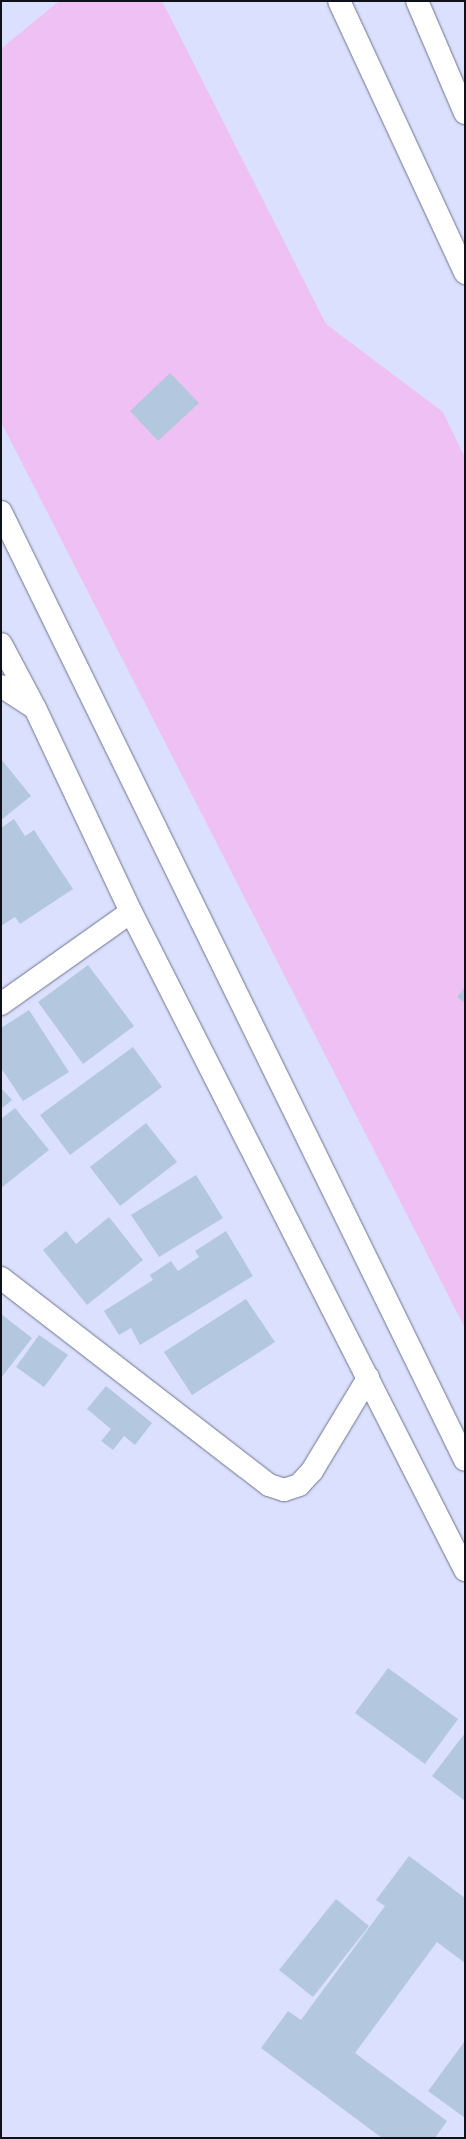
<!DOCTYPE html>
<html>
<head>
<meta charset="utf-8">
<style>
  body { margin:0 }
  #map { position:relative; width:466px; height:2139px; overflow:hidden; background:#dae0fd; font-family:"PT Serif",serif }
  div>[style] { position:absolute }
  .green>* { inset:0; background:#efc0f3 }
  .building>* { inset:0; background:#b3c8df }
  .roads { filter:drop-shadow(0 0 1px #6f748e) drop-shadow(0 0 1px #6f748e) }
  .street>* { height:22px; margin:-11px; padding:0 11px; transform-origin:11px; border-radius:11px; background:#fff }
  .secondary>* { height:22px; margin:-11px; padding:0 11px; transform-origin:11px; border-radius:11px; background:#fff }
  span { translate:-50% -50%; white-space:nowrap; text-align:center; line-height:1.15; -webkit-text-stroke:4px #dae0fd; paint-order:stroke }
  .frame { position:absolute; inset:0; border:2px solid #0f111a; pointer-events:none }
</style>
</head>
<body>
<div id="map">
  <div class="green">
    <i style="clip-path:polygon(59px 1px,162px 1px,326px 324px,443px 412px,465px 458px,465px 1328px,1px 422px,1px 49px)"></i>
  </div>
  <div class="building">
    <i style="clip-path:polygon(170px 373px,199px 403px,158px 441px,130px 411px)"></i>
    <i style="clip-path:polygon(1px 759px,31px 796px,1px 820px)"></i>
    <i style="clip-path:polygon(14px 819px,25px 836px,34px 830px,73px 889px,20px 924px,15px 917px,1px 926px,1px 828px)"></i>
    <i style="clip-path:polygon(88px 965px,134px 1026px,83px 1064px,38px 1002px)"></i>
    <i style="clip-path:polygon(465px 987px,465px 1003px,457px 997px)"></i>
    <i style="clip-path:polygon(29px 1010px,69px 1072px,23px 1101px,1px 1068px,1px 1028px)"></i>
    <i style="clip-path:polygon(133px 1047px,162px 1087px,70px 1155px,40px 1115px)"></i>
    <i style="clip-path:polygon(1px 1088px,12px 1100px,1px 1109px)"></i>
    <i style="clip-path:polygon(15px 1108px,49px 1150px,1px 1188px,1px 1119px)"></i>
    <i style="clip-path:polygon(146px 1123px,177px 1162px,120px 1206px,90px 1167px)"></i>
    <i style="clip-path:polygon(196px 1175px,223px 1218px,159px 1257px,131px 1215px)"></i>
    <i style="clip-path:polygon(109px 1217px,143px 1260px,87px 1305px,43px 1250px,66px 1231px,76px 1244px)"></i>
    <i style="clip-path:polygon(226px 1231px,253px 1276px,140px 1345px,131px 1328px,119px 1335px,104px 1311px,153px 1280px,150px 1275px,171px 1261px,178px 1271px,199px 1257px,195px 1251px)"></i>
    <i style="clip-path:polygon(246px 1299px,275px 1342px,192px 1395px,164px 1352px)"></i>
    <i style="clip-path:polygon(1px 1314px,32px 1338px,1px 1378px)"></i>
    <i style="clip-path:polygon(39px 1335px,68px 1355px,44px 1387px,16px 1367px)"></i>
    <i style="clip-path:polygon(106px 1386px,152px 1423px,135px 1445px,124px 1436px,113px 1450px,101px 1441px,111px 1429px,87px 1409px)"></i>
    <i style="clip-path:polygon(388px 1668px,458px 1719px,425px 1764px,355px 1713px)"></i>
    <i style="clip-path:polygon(465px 1733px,465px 1801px,432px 1776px)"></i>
    <i style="clip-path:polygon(409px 1856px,465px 1898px,465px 1963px,437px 1942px,355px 2053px,447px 2121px,435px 2138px,382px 2138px,261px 2048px,288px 2011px,301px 2020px,385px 1906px,376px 1900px)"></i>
    <i style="clip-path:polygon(336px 1899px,369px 1926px,313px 1997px,279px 1970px)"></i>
    <i style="clip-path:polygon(465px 2041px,465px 2118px,428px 2091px)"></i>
  </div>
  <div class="roads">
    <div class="street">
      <i style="left:1px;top:1004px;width:159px;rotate:-35.3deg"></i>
      <i style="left:1px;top:1278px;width:339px;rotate:37.7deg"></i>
      <i style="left:269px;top:1485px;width:16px;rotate:18deg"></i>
      <i style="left:284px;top:1490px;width:16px;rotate:-18deg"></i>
      <i style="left:299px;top:1485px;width:19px;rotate:-47deg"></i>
      <i style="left:312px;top:1471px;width:109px;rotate:-58.9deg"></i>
    </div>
    <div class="secondary">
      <i style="left:339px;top:1px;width:300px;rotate:65.1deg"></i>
      <i style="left:417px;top:1px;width:122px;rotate:66.8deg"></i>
      <i style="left:1px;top:512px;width:1055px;rotate:63.92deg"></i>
      <i style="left:1px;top:644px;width:72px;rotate:62deg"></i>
      <i style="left:35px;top:708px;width:225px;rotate:64.8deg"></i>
      <i style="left:131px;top:912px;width:738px;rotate:63.09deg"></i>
      <i style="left:1px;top:686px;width:37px;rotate:33deg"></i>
    </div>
  </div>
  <div class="frame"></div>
</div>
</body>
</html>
